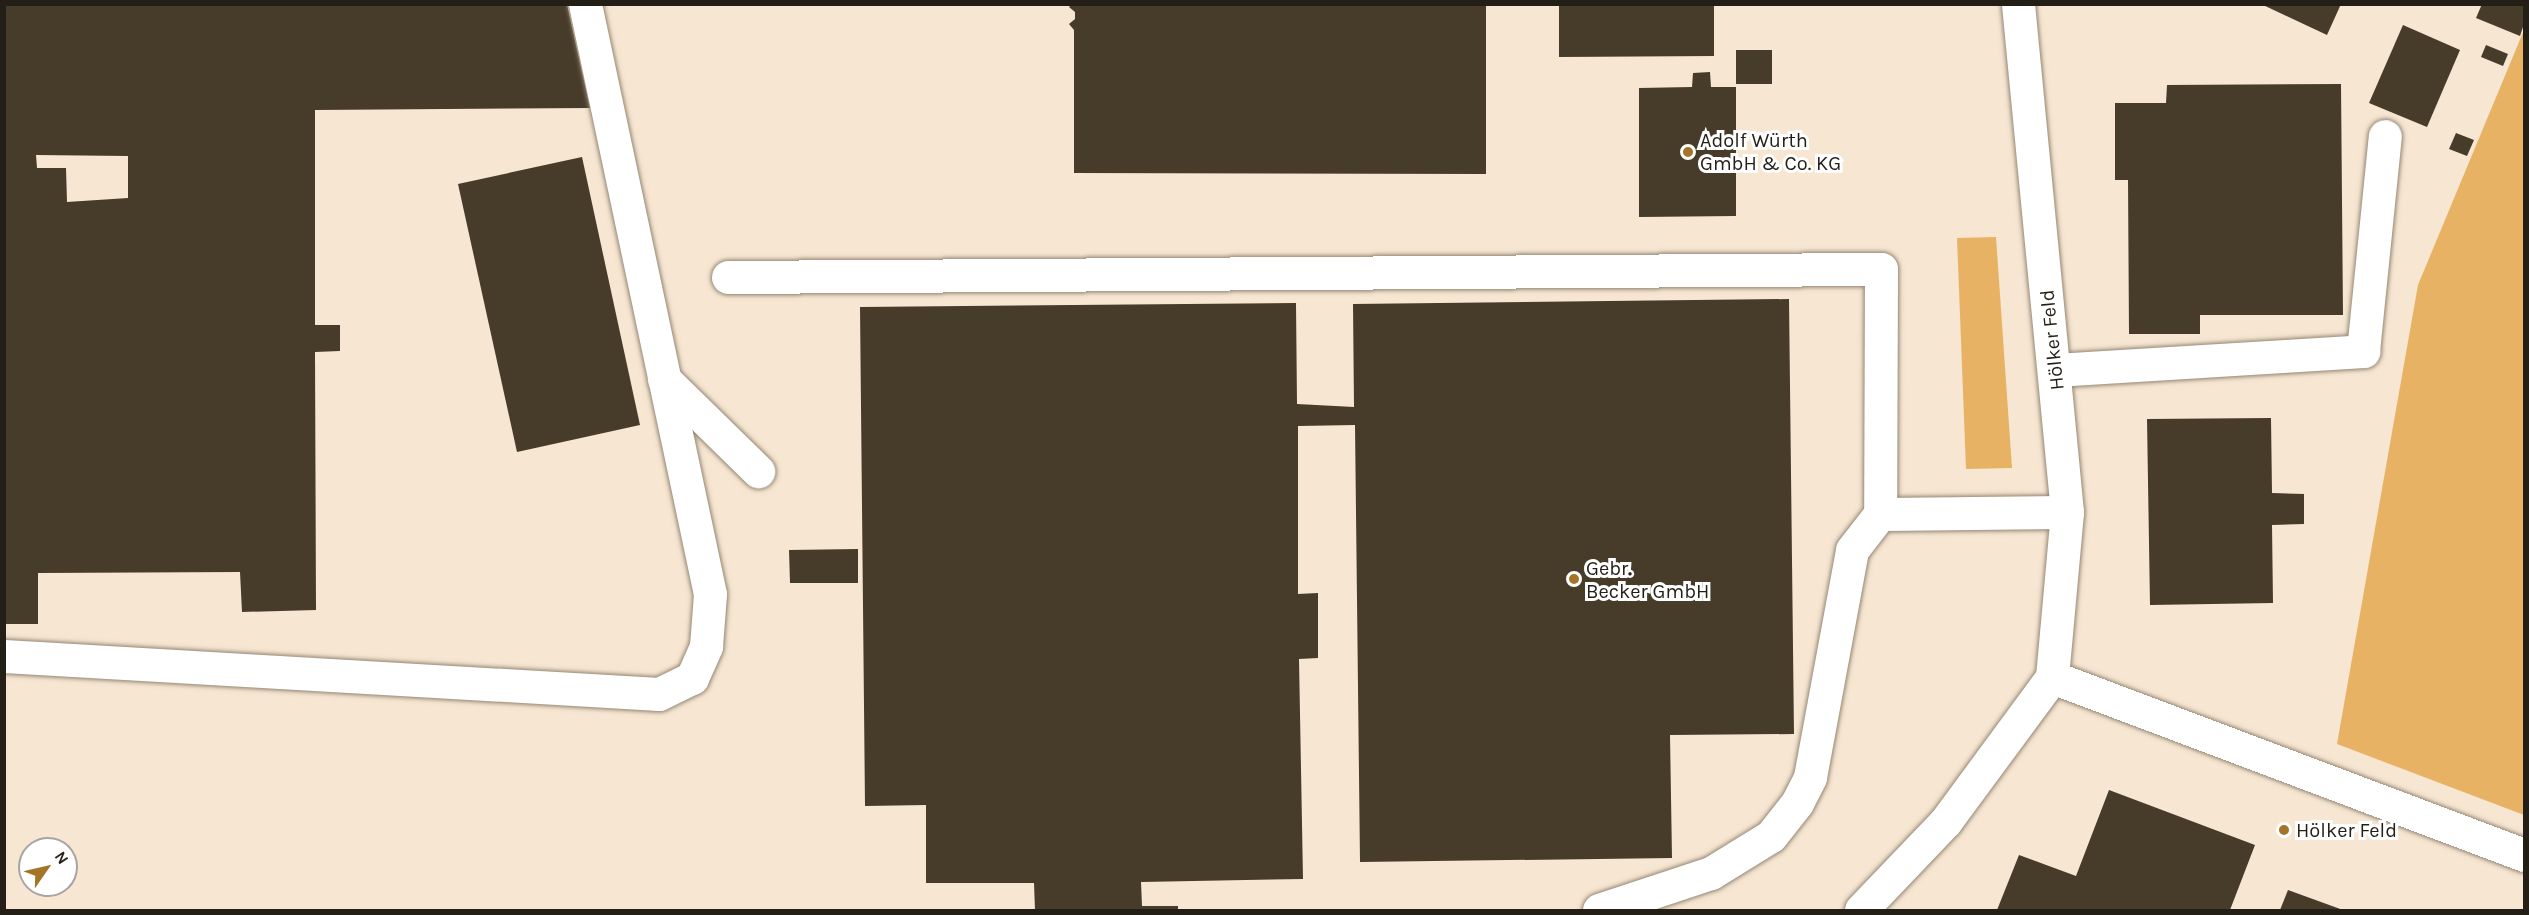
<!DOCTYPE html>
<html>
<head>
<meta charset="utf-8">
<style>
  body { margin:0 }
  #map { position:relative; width:2529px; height:915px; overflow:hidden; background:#f6e6d2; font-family:Karla,sans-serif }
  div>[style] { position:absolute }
  .green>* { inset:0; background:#e8b265 }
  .building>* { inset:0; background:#473b2a }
  .roads { filter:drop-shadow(0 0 2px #958774) drop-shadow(0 0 2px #958774) }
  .minor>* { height:33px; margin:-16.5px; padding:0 16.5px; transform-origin:16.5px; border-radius:16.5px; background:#fff }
  .dots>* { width:16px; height:16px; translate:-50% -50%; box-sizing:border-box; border:3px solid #fff; border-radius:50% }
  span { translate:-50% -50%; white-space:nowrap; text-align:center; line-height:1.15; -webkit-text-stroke:6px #fff; paint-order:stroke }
  .poi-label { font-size:20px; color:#231e16 }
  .left { translate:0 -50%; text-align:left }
  .street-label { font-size:20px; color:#231e16 }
  .frame { position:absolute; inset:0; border:6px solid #231e16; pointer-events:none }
  .north { position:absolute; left:18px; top:837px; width:60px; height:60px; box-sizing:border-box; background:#fff; border:2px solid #a7a5a2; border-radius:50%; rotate:56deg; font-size:16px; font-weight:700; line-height:24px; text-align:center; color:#231e16 }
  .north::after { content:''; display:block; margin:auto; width:21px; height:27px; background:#a47428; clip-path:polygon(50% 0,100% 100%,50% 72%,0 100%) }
</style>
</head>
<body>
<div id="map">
  <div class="green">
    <i style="clip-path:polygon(2524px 30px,2524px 815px,2337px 744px,2418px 285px)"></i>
    <i style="clip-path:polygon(1996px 237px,2012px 468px,1966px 469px,1957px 238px)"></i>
  </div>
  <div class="building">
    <i style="clip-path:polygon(evenodd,4px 4px,567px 4px,590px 108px,315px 110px,315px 325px,340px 325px,340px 351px,315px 352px,316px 610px,242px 612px,240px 572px,38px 573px,38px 624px,4px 624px,4px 4px,36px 155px,128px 156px,128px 198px,67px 202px,66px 168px,37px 168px,36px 155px)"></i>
    <i style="clip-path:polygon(1072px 4px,1486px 4px,1486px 174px,1074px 173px,1074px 30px,1069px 24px,1075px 19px,1075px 12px,1069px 7px)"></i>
    <i style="clip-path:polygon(2261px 4px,2341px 4px,2327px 35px)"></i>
    <i style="clip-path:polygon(2482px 4px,2524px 4px,2524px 24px,2520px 36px,2476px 18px)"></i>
    <i style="clip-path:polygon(1559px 5px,1714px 5px,1714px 56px,1559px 57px)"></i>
    <i style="clip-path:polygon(2403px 25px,2460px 50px,2427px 127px,2369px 103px)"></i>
    <i style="clip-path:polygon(2486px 45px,2508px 54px,2503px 66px,2481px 57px)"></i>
    <i style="clip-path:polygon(1736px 50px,1772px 50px,1772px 84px,1736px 84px)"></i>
    <i style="clip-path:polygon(1710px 72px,1711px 87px,1736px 87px,1736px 216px,1639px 217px,1639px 88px,1692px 87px,1693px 73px)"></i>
    <i style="clip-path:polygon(2341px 84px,2343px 315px,2200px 315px,2200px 334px,2129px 334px,2128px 180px,2115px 180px,2115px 103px,2166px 103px,2167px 85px)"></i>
    <i style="clip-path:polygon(2456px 133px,2474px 140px,2467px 156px,2449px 149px)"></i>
    <i style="clip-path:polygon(582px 157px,640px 425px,517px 452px,458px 184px)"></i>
    <i style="clip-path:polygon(1789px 299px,1794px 734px,1670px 735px,1672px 858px,1360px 862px,1355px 425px,1298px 426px,1298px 594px,1318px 593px,1318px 658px,1299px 659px,1303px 879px,1141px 882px,1142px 906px,1178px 906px,1178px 910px,1035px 910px,1034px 883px,926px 883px,926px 805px,865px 806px,860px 307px,1296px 303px,1297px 404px,1354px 407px,1353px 304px)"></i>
    <i style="clip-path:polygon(2271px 418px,2272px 493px,2304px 494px,2304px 524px,2272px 525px,2273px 603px,2150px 605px,2147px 419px)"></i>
    <i style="clip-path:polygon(858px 549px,858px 583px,790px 583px,789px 550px)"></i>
    <i style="clip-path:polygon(2109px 790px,2255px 845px,2230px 910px,1997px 910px,2019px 855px,2076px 876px)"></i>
    <i style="clip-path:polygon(2288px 890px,2343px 910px,2280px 910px)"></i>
  </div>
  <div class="roads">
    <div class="minor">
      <i style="left:728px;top:277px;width:1153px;rotate:-0.4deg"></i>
      <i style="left:1881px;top:269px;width:245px;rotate:90.2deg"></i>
      <i style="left:2055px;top:370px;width:309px;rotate:-3.5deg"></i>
      <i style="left:2363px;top:351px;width:216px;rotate:-84.2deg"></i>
      <i style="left:664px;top:379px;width:132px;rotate:44.4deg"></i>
      <i style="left:4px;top:656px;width:656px;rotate:3.32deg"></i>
      <i style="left:659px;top:694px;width:37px;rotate:-26deg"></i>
      <i style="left:692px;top:678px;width:35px;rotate:-66deg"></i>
      <i style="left:706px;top:646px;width:52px;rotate:-85.6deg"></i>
      <i style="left:710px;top:594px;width:603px;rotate:-101.96deg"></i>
      <i style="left:2052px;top:677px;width:504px;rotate:20.66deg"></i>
      <i style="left:1599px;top:910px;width:118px;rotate:-18.3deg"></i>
      <i style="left:1711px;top:873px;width:70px;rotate:-31.7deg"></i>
      <i style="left:1771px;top:836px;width:42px;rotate:-51.8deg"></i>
      <i style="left:1797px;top:803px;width:29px;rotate:-63deg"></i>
      <i style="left:1810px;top:777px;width:231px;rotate:-79.5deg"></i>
      <i style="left:1852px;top:550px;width:46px;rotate:-52.1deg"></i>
      <i style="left:1880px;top:514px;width:187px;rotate:-0.6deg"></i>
      <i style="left:1861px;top:910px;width:123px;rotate:-46.3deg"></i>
      <i style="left:1946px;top:821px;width:179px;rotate:-53.6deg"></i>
      <i style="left:2052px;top:677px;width:166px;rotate:-84.8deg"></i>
      <i style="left:2067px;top:512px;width:510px;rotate:-95.51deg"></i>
    </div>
  </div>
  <div class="dots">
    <i style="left:1688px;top:152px;background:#a47428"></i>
    <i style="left:1574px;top:579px;background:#a47428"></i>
    <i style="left:2284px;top:830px;background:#a47428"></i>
  </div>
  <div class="poi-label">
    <span class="left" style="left:1700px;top:152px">Adolf Würth<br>GmbH &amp; Co. KG</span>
    <span class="left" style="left:1586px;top:580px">Gebr.<br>Becker GmbH</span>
    <span class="left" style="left:2296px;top:830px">Hölker Feld</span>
  </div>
  <div class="street-label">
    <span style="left:2052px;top:340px;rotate:-96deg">Hölker Feld</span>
  </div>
  <div class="frame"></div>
  <div class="north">N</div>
</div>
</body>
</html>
